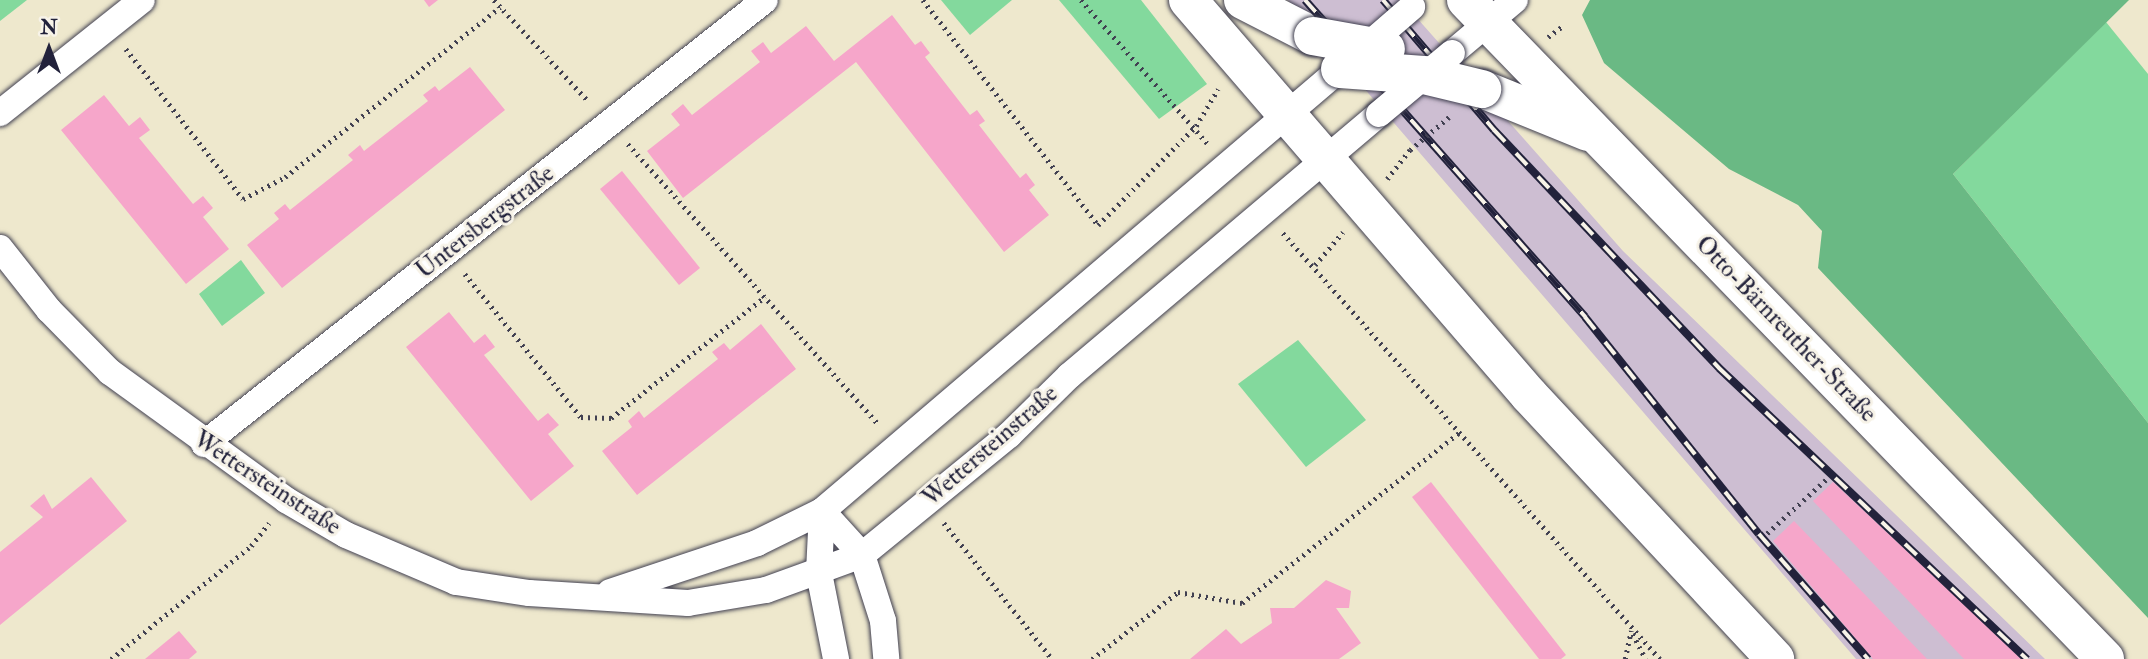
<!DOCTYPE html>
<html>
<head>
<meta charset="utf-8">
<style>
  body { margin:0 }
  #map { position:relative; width:2148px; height:659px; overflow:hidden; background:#eee8cd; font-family:"IM FELL Double Pica",serif }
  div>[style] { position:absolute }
  .industrial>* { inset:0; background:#cdbed2 }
  .green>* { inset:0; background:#83d99d }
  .forest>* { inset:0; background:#6ab984 }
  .building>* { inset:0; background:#f6a6ca }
  .path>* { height:4.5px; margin-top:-2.25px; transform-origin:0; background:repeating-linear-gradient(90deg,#414051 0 2px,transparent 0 7px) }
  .roads { filter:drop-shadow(0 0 2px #414051) drop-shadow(0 0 2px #414051) }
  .minor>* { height:26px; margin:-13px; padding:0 13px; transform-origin:13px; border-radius:13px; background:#fff }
  .secondary>* { height:38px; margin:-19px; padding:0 19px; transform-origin:19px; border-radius:19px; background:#fff }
  .rail>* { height:8px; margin-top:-4px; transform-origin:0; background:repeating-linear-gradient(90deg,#f7f3e8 0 16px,#22223b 0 32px); box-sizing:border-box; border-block:2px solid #22223b }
  .path-bridge>* { height:4.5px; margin-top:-2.25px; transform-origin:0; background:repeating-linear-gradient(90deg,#414051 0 2px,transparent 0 7px) }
  .bridges { filter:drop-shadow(0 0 2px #414051) drop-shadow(0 0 2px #414051) }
  .minor-bridge>* { height:26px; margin:-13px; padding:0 13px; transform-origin:13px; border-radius:13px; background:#fff }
  .secondary-bridge>* { height:38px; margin:-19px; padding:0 19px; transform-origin:19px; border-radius:19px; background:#fff }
  span { translate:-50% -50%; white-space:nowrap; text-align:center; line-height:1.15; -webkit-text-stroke:6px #f7f3e8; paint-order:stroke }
  .street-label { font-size:24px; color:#22223b }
  .north { position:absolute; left:14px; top:14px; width:70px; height:70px; -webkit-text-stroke:5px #f7f3e8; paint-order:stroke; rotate:0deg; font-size:19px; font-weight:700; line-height:28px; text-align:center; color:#22223b }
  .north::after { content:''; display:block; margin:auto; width:24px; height:32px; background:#22223b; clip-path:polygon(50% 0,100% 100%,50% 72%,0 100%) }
</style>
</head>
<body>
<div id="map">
  <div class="industrial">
    <i style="clip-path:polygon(1288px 0,1401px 0,1623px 251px,2045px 659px,1856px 659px)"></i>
  </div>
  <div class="green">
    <i style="clip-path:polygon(0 0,27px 0,0 21px)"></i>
    <i style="clip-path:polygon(941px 0,1012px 0,970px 35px)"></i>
    <i style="clip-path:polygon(1059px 0,1141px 0,1207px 84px,1159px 119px)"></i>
    <i style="clip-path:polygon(2106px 22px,2148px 74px,2148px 423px,1953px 174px)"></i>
    <i style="clip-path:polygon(241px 260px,265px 293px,222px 326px,199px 294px)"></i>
    <i style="clip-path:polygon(1298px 340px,1366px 420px,1306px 467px,1238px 384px)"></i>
  </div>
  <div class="forest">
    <i style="clip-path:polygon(1590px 0,2129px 0,1953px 174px,2148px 423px,2148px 618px,1818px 268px,1822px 231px,1798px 205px,1729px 169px,1604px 63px,1582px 15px)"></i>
  </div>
  <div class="building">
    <i style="clip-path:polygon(424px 0,438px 0,429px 7px)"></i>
    <i style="clip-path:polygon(892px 15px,915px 45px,921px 41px,930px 53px,925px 57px,970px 115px,977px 110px,985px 121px,979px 125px,1020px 178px,1026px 173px,1035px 185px,1029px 190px,1049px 215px,1004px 252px,856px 62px,683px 198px,647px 151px,680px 125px,671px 114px,683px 104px,692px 115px,760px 62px,751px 51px,763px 42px,771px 53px,806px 26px,834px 61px)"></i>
    <i style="clip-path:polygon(470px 67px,505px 110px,282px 288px,247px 245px,279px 219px,274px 213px,285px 204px,290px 210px,353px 160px,348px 155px,360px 145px,364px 151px,428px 101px,423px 95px,435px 86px,439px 91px)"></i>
    <i style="clip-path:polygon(104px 95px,129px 126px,140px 117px,150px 130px,139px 138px,193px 204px,203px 196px,213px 208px,203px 217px,229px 249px,186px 284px,61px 130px)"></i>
    <i style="clip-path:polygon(622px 171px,700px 268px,679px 285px,600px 189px)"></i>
    <i style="clip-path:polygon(449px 312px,474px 343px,485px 334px,495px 347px,484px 355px,538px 421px,548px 413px,559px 425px,548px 434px,574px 466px,531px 501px,406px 347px)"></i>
    <i style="clip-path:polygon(761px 324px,796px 369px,637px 495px,602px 451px,632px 427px,628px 421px,639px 411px,644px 418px,718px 359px,712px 352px,724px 343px,730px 350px)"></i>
    <i style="clip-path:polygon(91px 477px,127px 521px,0 625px,0 552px,43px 517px,30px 506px,44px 494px,52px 509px)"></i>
    <i style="clip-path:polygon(1431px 482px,1566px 655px,1561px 659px,1539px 659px,1412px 497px)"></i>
    <i style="clip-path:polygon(1833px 482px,1960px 601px,2021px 659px,1964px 659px,1813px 501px)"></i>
    <i style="clip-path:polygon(1794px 521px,1927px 659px,1873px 659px,1773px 541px)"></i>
    <i style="clip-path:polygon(1326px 580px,1351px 591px,1349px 608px,1336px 608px,1361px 643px,1339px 659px,1190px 659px,1226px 629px,1241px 644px,1272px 623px,1270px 608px,1294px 608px)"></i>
    <i style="clip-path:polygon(179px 631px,197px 652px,189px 659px,145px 659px)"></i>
  </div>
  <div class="path">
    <i style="left:494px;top:0;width:139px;rotate:47deg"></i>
    <i style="left:923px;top:0;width:285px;rotate:52.1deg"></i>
    <i style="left:1098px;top:225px;width:139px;rotate:-45.3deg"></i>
    <i style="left:1196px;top:126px;width:43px;rotate:-59.3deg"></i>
    <i style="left:1081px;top:0;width:191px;rotate:48.6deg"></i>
    <i style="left:1548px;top:37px;width:20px;rotate:-37deg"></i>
    <i style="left:126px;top:49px;width:190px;rotate:52deg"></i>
    <i style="left:243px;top:199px;width:47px;rotate:-27.6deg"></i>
    <i style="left:285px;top:177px;width:274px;rotate:-38.3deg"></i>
    <i style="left:628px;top:144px;width:377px;rotate:48.2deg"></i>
    <i style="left:1387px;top:179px;width:37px;rotate:-52deg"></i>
    <i style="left:1283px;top:233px;width:569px;rotate:48.49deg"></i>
    <i style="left:1315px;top:265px;width:43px;rotate:-49.7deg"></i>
    <i style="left:465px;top:274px;width:184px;rotate:51deg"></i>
    <i style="left:581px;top:417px;width:30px;rotate:2deg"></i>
    <i style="left:611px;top:418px;width:196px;rotate:-38.2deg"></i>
    <i style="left:944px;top:523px;width:174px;rotate:51.5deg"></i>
    <i style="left:1762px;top:538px;width:95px;rotate:-42.4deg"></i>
    <i style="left:1633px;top:634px;width:28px;rotate:63deg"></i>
    <i style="left:111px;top:659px;width:180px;rotate:-38.9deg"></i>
    <i style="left:251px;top:546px;width:29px;rotate:-52deg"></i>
    <i style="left:1092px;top:659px;width:109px;rotate:-37.9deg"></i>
    <i style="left:1178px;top:592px;width:65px;rotate:9.8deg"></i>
    <i style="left:1242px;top:603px;width:276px;rotate:-38.1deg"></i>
    <i style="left:1625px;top:659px;width:29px;rotate:-78deg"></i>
  </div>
  <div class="roads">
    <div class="minor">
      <i style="left:1452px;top:53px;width:82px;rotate:-40.1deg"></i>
      <i style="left:0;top:113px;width:181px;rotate:-38.5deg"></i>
      <i style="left:0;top:248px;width:79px;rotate:51.7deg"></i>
      <i style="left:49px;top:310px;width:87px;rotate:45.5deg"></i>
      <i style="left:110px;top:372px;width:218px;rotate:36deg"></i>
      <i style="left:286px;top:500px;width:69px;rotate:30.3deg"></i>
      <i style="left:346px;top:535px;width:120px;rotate:23.1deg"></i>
      <i style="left:456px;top:582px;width:74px;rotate:8.6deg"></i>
      <i style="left:529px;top:593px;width:159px;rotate:3.6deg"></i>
      <i style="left:688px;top:603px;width:79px;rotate:-9.5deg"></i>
      <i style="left:766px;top:590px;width:102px;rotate:-20deg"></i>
      <i style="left:862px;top:555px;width:190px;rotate:-39.2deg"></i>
      <i style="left:1009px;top:435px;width:84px;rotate:-44.5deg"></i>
      <i style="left:1069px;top:376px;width:406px;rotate:-40.2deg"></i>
      <i style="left:204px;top:444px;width:715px;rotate:-38.36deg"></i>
      <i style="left:822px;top:511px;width:59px;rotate:47.7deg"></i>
      <i style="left:862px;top:555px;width:69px;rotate:72.3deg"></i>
      <i style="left:883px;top:621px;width:38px;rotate:85deg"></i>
      <i style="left:822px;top:511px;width:62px;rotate:92.8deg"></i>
      <i style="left:819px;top:573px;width:88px;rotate:78.8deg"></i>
      <i style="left:610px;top:592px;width:155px;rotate:-18.4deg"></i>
      <i style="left:757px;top:543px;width:72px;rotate:-26.2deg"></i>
      <i style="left:822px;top:511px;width:681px;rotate:-40.47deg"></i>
    </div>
    <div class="secondary">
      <i style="left:1188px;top:0;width:522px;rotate:49.2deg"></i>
      <i style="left:1529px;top:395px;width:361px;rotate:47deg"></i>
      <i style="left:1243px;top:0;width:79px;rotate:27.2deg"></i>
      <i style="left:1466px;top:0;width:918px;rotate:45.88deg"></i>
      <i style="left:1482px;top:89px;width:114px;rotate:22.1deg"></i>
    </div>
  </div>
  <div class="rail">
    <i style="left:1305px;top:0;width:423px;rotate:48.5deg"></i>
    <i style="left:1585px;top:317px;width:278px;rotate:51.3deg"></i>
    <i style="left:1759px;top:534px;width:166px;rotate:48.9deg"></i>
    <i style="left:1383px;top:0;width:171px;rotate:49.5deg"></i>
    <i style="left:1494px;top:130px;width:328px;rotate:46.6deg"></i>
    <i style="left:1719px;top:368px;width:424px;rotate:43.4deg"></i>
  </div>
  <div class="path-bridge">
    <i style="left:1410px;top:150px;width:51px;rotate:-40.2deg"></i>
  </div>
  <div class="bridges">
    <div class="minor-bridge">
      <i style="left:1360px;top:52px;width:69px;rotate:-40.9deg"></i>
      <i style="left:1379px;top:114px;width:95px;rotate:-39.9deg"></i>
    </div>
    <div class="secondary-bridge">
      <i style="left:1313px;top:36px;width:74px;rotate:10.1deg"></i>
      <i style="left:1340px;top:69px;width:84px;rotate:4.1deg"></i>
      <i style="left:1424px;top:75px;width:60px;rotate:13.6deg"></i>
    </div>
  </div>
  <div class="street-label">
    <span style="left:485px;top:222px;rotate:-38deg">Untersbergstraße</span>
    <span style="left:1786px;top:329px;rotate:46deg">Otto-Bärnreuther-Straße</span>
    <span style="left:990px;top:446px;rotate:-41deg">Wettersteinstraße</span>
    <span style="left:267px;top:483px;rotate:33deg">Wettersteinstraße</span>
  </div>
  <div class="north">N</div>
</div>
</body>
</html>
